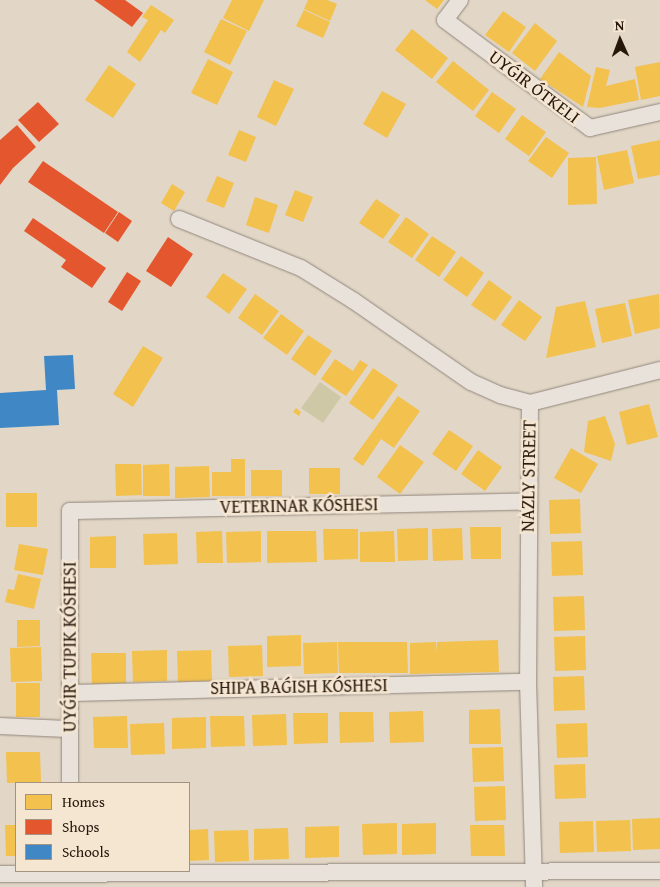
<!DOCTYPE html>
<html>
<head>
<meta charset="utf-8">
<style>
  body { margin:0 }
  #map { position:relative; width:660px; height:887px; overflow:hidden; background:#e2d6c6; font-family:"Gentium Book Plus",serif }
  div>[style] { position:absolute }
  .green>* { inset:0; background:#cec8a6 }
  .homes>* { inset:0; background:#f2c14e }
  .shops>* { inset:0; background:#e4572e }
  .schools>* { inset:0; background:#3f88c5 }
  .roads { filter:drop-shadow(0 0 1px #90877d) drop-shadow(0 0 1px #90877d) }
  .minor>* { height:16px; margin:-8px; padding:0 8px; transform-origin:8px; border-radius:8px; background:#e9e2da }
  span { translate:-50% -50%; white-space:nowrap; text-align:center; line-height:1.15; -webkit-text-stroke:5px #f5e6d2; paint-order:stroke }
  .street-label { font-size:18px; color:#26170b }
  .legend { position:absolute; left:15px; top:782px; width:175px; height:90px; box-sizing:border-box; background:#f5e6d2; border:1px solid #a29382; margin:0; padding:6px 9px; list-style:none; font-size:15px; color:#26170b }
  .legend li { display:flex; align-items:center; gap:10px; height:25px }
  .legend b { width:25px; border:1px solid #a29382 }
  .north { position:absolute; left:595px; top:15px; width:50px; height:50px; -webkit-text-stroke:4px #f5e6d2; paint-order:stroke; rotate:358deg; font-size:14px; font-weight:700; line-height:20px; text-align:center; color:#26170b }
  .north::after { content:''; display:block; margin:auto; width:18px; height:22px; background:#26170b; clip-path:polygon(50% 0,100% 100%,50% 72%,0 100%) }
</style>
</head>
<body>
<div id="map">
  <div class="green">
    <i style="clip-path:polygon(320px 382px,341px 397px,323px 423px,301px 408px)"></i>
  </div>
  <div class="homes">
    <i style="clip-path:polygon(232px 0,264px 0,249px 31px,223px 18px)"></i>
    <i style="clip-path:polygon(308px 0,327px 0,337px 4px,330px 21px,304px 9px)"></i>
    <i style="clip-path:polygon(425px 0,444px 0,437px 9px)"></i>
    <i style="clip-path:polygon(151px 5px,174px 20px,165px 33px,161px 30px,140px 62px,127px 52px,148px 20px,142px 17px)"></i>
    <i style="clip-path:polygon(304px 10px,330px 22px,323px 38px,296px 26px)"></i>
    <i style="clip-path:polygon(503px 11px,526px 27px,509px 52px,485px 35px)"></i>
    <i style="clip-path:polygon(221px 19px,247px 31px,230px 65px,204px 52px)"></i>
    <i style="clip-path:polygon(535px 23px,557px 41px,535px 71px,512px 53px)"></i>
    <i style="clip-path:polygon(412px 29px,448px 58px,432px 79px,395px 50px)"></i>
    <i style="clip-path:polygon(559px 52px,591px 76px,583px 107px,540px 79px)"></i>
    <i style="clip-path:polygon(208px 59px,233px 72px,217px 105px,191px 93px)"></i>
    <i style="clip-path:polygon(453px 61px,489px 90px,473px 111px,436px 82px)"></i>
    <i style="clip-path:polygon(660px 62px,660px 96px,641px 100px,635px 67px)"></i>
    <i style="clip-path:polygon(109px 65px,136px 84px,113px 118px,85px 100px)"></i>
    <i style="clip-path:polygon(596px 67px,610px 70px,606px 86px,635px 79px,639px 100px,600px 108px,587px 107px)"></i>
    <i style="clip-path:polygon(274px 80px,294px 89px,276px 126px,257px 117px)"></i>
    <i style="clip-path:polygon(382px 91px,406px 104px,387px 138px,363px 124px)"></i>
    <i style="clip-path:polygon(492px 92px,516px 109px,499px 133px,475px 116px)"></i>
    <i style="clip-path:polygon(522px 115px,546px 132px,529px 156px,505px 139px)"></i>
    <i style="clip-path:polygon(239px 130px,256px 137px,246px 162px,228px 155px)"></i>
    <i style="clip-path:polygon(546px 137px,569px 153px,552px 178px,528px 161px)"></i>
    <i style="clip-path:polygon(660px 140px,660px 175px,638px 179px,631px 146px)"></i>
    <i style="clip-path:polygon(627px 150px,634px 183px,604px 190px,597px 156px)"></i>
    <i style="clip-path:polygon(596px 157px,597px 204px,568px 205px,568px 158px)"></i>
    <i style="clip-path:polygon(217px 176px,234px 183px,224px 208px,206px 201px)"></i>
    <i style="clip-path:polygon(172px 184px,185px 192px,174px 211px,161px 203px)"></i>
    <i style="clip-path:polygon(295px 190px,313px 197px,303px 222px,285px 215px)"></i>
    <i style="clip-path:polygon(255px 197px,278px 205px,269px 233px,246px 225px)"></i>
    <i style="clip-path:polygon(376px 199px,400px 215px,383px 239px,359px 223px)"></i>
    <i style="clip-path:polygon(406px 217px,429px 234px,412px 258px,388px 242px)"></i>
    <i style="clip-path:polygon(432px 236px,456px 252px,439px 277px,415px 260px)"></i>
    <i style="clip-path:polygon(461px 256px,484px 273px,467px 297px,443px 280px)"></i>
    <i style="clip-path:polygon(223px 273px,247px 289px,229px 314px,206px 297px)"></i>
    <i style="clip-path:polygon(489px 280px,512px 297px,495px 321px,471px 305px)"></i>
    <i style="clip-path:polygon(255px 294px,279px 311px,262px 335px,238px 318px)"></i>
    <i style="clip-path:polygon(659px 294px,660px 328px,635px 334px,628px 300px)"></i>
    <i style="clip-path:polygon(519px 300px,542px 317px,525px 341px,501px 325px)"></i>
    <i style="clip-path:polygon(585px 301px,596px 347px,546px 358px,556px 307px)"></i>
    <i style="clip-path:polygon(625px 303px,632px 336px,602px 343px,595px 309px)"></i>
    <i style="clip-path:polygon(281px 314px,304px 331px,287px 355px,263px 338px)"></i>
    <i style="clip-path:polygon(308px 335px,332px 351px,315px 376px,291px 359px)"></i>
    <i style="clip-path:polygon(143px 346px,163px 358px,133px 407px,113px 394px)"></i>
    <i style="clip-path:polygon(335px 359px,353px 371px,360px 360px,368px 365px,346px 396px,321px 379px)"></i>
    <i style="clip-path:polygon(373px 368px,398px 385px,373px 420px,349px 403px)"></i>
    <i style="clip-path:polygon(398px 396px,420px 411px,394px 448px,381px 439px,363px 466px,353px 459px)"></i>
    <i style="clip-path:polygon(649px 404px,658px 437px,627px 445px,619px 412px)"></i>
    <i style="clip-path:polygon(296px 408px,301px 412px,299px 416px,293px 412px)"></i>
    <i style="clip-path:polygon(605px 416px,615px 444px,611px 461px,584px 452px,588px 421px)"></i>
    <i style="clip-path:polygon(449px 430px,473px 446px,456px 471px,432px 454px)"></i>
    <i style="clip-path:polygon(400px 445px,424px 462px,400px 494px,377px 477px)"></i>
    <i style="clip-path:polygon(571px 448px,598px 464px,581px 493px,554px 478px)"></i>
    <i style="clip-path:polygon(478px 450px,502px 467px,485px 491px,461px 474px)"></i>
    <i style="clip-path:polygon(231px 459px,245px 459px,245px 496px,212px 496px,212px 472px,231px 472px)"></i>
    <i style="clip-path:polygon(115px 464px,141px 464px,142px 495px,116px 496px)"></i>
    <i style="clip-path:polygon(169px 464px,170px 496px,143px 496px,143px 465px)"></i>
    <i style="clip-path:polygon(209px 466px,210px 497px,175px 498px,175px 467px)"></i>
    <i style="clip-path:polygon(309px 468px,340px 468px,340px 494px,309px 494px)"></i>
    <i style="clip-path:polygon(251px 470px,282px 470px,282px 496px,251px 496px)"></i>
    <i style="clip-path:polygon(6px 493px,37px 493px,37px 527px,6px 527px)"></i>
    <i style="clip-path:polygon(580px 499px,581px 533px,550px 534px,549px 500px)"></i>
    <i style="clip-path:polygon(470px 527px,501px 527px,501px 559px,471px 559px)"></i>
    <i style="clip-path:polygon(428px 528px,428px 560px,398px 561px,397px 529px)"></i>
    <i style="clip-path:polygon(462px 528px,463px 560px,433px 561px,432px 529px)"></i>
    <i style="clip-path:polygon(323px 529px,358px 529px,358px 559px,324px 560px)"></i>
    <i style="clip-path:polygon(222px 531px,223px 563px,197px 563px,196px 532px)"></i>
    <i style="clip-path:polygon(261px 531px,261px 562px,227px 563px,226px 532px)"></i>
    <i style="clip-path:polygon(267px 531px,316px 531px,317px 562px,267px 563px)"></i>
    <i style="clip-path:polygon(394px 531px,395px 562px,360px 562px,360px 532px)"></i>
    <i style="clip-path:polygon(177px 533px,178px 564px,144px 565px,143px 534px)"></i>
    <i style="clip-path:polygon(116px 536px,116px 568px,90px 568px,90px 537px)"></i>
    <i style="clip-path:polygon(582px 541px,583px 575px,552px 576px,551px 542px)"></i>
    <i style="clip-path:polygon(19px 544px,48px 549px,43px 575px,14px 570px)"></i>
    <i style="clip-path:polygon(18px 574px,41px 579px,34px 609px,5px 602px,8px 589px,14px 590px)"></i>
    <i style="clip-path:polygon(584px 596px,585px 630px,554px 631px,553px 597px)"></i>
    <i style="clip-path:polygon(17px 620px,40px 620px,40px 646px,17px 647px)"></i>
    <i style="clip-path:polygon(301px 635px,301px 666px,267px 667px,267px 636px)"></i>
    <i style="clip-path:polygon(585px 636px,586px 670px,555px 671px,554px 637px)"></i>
    <i style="clip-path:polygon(498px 640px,499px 672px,410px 674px,410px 643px,436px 642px,437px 652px,437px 642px)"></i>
    <i style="clip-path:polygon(337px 642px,338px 673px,304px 674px,303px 643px)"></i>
    <i style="clip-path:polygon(338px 642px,407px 642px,408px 673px,339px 673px)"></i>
    <i style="clip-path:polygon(262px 645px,263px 676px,229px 677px,228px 646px)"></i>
    <i style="clip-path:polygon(41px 647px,42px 681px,11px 682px,10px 648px)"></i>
    <i style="clip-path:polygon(167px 650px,167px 681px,133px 682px,132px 651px)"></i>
    <i style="clip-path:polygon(211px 650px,212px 681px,178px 682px,177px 651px)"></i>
    <i style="clip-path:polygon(91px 653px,126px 653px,126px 683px,92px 684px)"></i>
    <i style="clip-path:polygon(584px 676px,585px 710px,554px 711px,553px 677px)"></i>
    <i style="clip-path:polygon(16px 683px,40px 683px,40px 717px,16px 717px)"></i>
    <i style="clip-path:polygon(500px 709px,501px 744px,469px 744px,469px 710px)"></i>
    <i style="clip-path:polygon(423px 711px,424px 742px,390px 743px,389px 712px)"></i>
    <i style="clip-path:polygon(339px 712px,373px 712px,374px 742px,340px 743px)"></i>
    <i style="clip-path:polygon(293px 713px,328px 713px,328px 743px,294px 744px)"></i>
    <i style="clip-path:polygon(286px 714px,287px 745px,253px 746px,252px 715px)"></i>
    <i style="clip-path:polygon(127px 716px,128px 748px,94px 748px,93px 717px)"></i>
    <i style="clip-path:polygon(210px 716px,244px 716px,245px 746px,211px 747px)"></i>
    <i style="clip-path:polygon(206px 717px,206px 748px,172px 749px,172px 718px)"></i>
    <i style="clip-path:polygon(164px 723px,165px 754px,131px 755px,130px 724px)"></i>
    <i style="clip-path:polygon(587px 723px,588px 757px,557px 758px,556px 724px)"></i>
    <i style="clip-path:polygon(503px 747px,504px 781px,473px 782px,472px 748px)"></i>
    <i style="clip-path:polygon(6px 752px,40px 752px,41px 782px,7px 783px)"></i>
    <i style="clip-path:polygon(585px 764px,586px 798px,555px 799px,554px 765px)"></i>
    <i style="clip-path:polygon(505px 786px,506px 820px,475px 821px,474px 787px)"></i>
    <i style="clip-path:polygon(660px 818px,660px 849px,633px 850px,632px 819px)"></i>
    <i style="clip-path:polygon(630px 820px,631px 851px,597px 852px,596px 821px)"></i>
    <i style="clip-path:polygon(593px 821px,594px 852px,560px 853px,559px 822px)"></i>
    <i style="clip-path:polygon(397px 823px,397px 854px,363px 855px,362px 824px)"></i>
    <i style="clip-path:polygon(436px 823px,436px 854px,402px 855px,402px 824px)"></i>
    <i style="clip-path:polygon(5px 825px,16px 825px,16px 856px,6px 856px)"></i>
    <i style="clip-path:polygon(470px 825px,504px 825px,505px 856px,471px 856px)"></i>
    <i style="clip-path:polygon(339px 826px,339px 857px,305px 858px,305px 827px)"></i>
    <i style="clip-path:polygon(288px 828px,289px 859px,254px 860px,254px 829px)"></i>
    <i style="clip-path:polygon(208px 829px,209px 860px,189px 861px,189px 830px)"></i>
    <i style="clip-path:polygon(248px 830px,249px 861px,215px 862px,214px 831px)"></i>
  </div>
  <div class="shops">
    <i style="clip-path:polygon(94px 0,125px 0,143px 13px,132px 27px)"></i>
    <i style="clip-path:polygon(38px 102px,59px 124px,39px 142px,18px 120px)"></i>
    <i style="clip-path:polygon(17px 125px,36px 147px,13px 168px,0 185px,0 140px)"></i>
    <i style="clip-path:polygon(43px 161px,118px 212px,104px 233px,28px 182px)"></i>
    <i style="clip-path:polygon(119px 212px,132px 221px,118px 242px,105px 233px)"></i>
    <i style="clip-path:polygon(33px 218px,106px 268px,92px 288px,61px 267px,66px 260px,24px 231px)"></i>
    <i style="clip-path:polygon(168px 237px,193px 254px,171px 287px,146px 271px)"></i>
    <i style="clip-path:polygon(127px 272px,141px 281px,122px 311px,108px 302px)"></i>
  </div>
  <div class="schools">
    <i style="clip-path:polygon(73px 355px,75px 389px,57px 390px,59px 425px,0 428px,0 393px,46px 390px,44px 356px)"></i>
  </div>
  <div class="roads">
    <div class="minor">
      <i style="left:460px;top:0;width:25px;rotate:127deg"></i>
      <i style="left:445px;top:20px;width:181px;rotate:36.7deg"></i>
      <i style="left:590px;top:128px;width:72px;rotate:-12.9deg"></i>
      <i style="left:179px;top:219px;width:131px;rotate:21.9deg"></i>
      <i style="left:301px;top:268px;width:62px;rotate:31.9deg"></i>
      <i style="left:354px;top:301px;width:142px;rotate:34.7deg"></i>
      <i style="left:471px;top:382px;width:32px;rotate:24deg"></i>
      <i style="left:500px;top:395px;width:31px;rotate:15deg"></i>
      <i style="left:530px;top:403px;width:134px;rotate:-14.2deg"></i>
      <i style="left:530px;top:403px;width:279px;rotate:90.4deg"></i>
      <i style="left:528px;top:682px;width:205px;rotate:88.3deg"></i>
      <i style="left:70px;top:693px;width:458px;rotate:-1.4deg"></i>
      <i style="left:0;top:726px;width:70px;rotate:2.5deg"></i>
      <i style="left:70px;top:783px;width:272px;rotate:-90deg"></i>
      <i style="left:70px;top:511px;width:459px;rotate:-1.2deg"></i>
      <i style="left:0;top:874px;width:660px;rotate:-0.26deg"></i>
    </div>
  </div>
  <div class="street-label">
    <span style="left:534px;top:87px;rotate:37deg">UYǴIR ÓTKELI</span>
    <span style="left:529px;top:476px;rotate:-89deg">NAZLY STREET</span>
    <span style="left:299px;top:506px;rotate:-1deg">VETERINAR KÓSHESI</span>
    <span style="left:70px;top:647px;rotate:-90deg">UYǴIR TUPIK KÓSHESI</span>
    <span style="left:299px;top:687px;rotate:-1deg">SHIPA BAǴISH KÓSHESI</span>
  </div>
  <ul class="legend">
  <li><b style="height:14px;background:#f2c14e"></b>Homes</li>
  <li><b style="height:14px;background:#e4572e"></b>Shops</li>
  <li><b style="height:14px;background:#3f88c5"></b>Schools</li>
  </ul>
  <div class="north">N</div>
</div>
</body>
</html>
